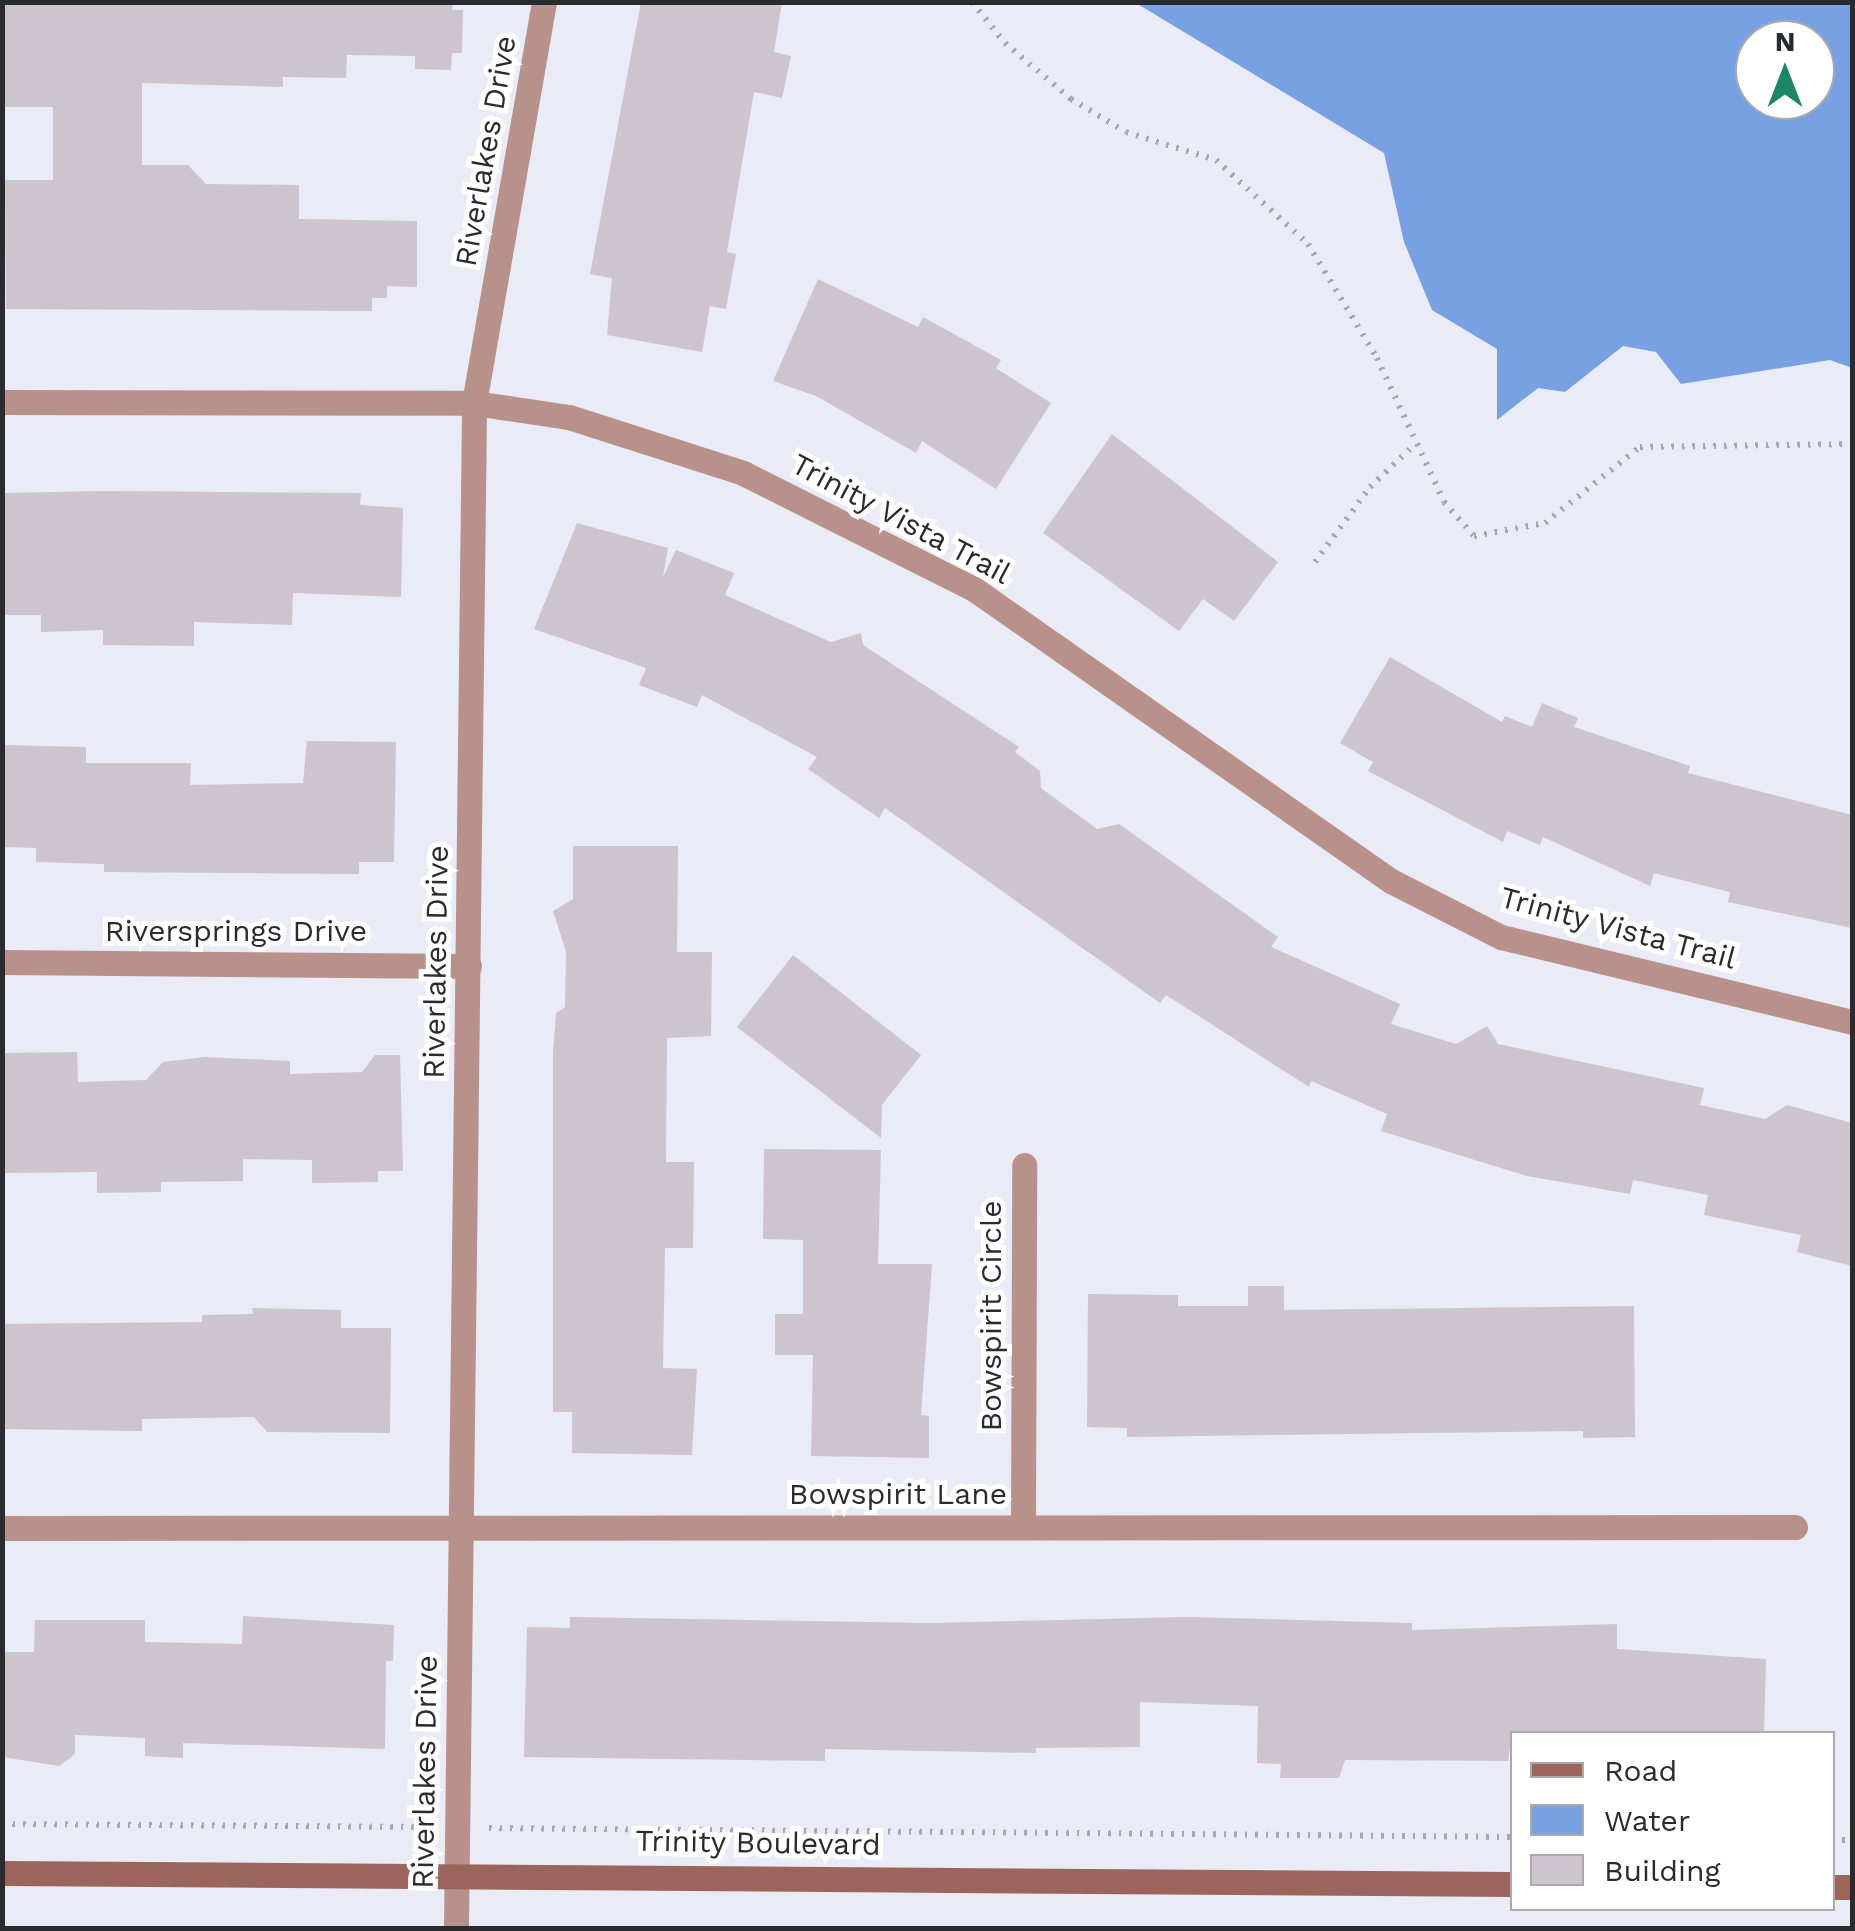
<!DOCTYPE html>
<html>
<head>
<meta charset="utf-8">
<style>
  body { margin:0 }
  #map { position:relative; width:1855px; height:1931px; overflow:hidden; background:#e9ebf7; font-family:"Work Sans",sans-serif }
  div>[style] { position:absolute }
  .water>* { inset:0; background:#78a1e4 }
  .building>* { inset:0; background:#cdc4ce }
  .path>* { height:6px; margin-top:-3px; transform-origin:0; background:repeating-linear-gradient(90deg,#a6a8b1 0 2.5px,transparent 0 10.5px) }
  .street>* { height:25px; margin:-12.5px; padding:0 12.5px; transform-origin:12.5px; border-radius:12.5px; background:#b8918a }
  .secondary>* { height:25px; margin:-12.5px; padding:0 12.5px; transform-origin:12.5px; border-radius:12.5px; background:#9c655b }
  span { translate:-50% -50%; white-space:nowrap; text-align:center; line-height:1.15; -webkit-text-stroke:10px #fff; paint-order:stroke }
  .street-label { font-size:30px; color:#2a2b2f }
  .frame { position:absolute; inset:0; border:5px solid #2a2b2f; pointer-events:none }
  .legend { position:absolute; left:1510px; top:1731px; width:325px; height:180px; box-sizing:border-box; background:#fff; border:2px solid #aaaaac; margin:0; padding:12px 18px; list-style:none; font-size:30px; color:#2a2b2f }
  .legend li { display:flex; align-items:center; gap:20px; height:50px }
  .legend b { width:50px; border:2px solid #aaaaac }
  .north { position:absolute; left:1735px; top:20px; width:100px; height:100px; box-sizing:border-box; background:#fff; border:2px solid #aaaaac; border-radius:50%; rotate:0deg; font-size:28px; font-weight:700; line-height:40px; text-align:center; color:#2a2b2f }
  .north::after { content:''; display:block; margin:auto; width:35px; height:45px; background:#1a8664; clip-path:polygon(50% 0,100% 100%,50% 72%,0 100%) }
</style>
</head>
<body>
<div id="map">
  <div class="water">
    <i style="clip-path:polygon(evenodd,1136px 3px,1852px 3px,1852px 368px,1830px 360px,1681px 384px,1656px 352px,1623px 346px,1565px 392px,1538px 388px,1497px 420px,1497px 349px,1432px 310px,1404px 242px,1384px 153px,1136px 3px,1755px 40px,1815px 40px,1815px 100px,1755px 100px,1755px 40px)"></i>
  </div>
  <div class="building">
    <i style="clip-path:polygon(2px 2px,453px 2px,452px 10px,463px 10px,462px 53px,452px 53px,451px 70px,415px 69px,415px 56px,347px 55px,346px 78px,283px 77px,283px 87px,142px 83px,142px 165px,188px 165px,206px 184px,299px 185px,299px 219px,417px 221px,417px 287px,387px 286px,387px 298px,372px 298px,372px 311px,6px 309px,5px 180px,53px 180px,53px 107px,2px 107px)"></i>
    <i style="clip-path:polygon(641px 2px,782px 2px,774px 52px,791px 56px,782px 98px,754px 92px,727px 252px,736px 254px,726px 309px,710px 306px,702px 352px,607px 335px,612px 278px,590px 274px)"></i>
    <i style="clip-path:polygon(818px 279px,918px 327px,923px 317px,1001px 360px,996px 368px,1051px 403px,996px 489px,922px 441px,916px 453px,816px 396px,773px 381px)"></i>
    <i style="clip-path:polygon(1112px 434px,1278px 562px,1234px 621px,1203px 599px,1179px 631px,1043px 533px)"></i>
    <i style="clip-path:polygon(105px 491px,361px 493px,360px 505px,403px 508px,401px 597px,293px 593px,292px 625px,194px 622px,194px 646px,103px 645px,103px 630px,41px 632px,41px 615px,2px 615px,2px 493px)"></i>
    <i style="clip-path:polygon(577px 523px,668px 548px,663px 577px,676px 550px,734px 573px,725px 595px,831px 642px,861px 633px,863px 645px,1019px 747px,1015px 752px,1040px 771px,1041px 788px,1097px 829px,1119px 824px,1278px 937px,1271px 947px,1400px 1004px,1391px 1024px,1456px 1044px,1487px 1026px,1498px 1044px,1704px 1088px,1700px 1105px,1765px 1119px,1787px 1105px,1852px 1123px,1852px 1266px,1797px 1252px,1801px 1235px,1704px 1215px,1708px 1195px,1633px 1180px,1630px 1194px,1527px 1176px,1381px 1131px,1387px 1114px,1311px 1081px,1309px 1087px,1166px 995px,1160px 1003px,885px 808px,879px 818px,808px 769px,817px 757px,702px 695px,697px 707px,639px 685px,646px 668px,534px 629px)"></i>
    <i style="clip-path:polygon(1390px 657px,1502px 722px,1505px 716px,1532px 727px,1542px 703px,1578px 718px,1574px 727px,1690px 766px,1688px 773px,1852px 815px,1852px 928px,1728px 902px,1730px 892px,1654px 873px,1650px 886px,1543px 837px,1540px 845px,1507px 831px,1503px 842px,1368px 771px,1373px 762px,1340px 743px)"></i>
    <i style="clip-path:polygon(307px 741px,396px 742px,394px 862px,359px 862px,359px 874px,104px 872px,104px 864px,36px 862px,36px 848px,2px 847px,2px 745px,86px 747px,86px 763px,191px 763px,190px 785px,303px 783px)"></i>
    <i style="clip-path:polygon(573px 846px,678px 846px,677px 952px,712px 952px,711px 1036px,667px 1038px,666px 1162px,694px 1162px,693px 1248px,665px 1248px,663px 1368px,697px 1369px,692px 1455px,572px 1453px,572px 1412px,553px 1412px,553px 1053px,556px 1013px,565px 1007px,566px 951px,553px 911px,573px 899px)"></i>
    <i style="clip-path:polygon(793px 955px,921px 1055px,882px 1105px,881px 1138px,737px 1027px)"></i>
    <i style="clip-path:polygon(77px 1052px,78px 1082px,146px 1080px,163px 1062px,205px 1057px,290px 1061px,290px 1074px,362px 1072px,375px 1055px,400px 1055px,403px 1171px,378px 1171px,378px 1182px,312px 1183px,312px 1160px,243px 1159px,243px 1181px,161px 1182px,161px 1192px,97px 1193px,97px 1172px,2px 1173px,2px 1053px)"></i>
    <i style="clip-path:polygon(764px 1149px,881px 1150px,878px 1264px,932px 1264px,921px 1415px,929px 1416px,929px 1458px,811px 1456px,813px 1355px,775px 1355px,775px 1314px,803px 1314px,803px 1240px,763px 1239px)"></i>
    <i style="clip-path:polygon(1248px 1286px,1284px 1286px,1284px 1310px,1634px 1306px,1635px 1437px,1583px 1438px,1583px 1431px,1127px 1437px,1127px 1428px,1087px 1427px,1088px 1294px,1178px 1295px,1178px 1306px,1248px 1306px)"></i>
    <i style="clip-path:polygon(252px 1308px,341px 1310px,341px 1328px,391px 1328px,390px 1433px,267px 1432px,254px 1417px,142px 1419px,142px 1431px,2px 1429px,2px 1324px,202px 1322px,202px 1315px,253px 1314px)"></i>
    <i style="clip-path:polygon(243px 1616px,394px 1625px,393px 1661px,386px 1661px,385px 1749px,183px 1743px,183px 1758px,145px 1756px,145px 1738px,75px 1735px,75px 1754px,59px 1766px,2px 1757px,2px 1652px,34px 1652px,35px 1620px,145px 1620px,145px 1642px,242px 1644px)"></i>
    <i style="clip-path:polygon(570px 1617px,929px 1623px,1186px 1617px,1412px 1623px,1412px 1630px,1617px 1624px,1617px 1649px,1766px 1659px,1764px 1734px,1512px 1734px,1508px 1761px,1345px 1760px,1339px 1778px,1280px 1778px,1281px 1764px,1257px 1763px,1258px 1706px,1140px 1702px,1140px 1747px,1036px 1748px,1036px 1753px,825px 1749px,825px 1761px,524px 1757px,527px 1627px,570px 1628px)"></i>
  </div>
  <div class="path">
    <i style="left:972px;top:2px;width:53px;rotate:51.2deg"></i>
    <i style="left:1005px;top:43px;width:87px;rotate:40.3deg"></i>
    <i style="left:1071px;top:99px;width:64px;rotate:31deg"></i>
    <i style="left:1126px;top:132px;width:94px;rotate:17.3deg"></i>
    <i style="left:1216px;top:160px;width:125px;rotate:42.4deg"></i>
    <i style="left:1308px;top:244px;width:133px;rotate:58.8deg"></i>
    <i style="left:1377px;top:358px;width:159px;rotate:65deg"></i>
    <i style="left:1444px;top:502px;width:45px;rotate:48.6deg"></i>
    <i style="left:1474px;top:536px;width:72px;rotate:-10.4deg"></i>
    <i style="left:1545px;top:523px;width:122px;rotate:-38.7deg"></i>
    <i style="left:1640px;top:447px;width:212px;rotate:-0.8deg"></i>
    <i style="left:1315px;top:562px;width:93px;rotate:-53.7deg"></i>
    <i style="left:1370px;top:487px;width:59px;rotate:-43.6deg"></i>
    <i style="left:2px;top:1824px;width:419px;rotate:0.4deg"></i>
    <i style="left:489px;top:1828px;width:1023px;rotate:0.5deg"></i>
    <i style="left:1832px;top:1840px;width:20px"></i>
  </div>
  <div class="street">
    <i style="left:2px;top:402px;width:472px;rotate:0.1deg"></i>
    <i style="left:474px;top:403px;width:96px;rotate:8.4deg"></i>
    <i style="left:569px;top:417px;width:183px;rotate:17.8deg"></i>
    <i style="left:743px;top:473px;width:258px;rotate:26.7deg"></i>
    <i style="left:974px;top:589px;width:509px;rotate:35deg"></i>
    <i style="left:1391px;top:881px;width:123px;rotate:27deg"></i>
    <i style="left:1501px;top:937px;width:361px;rotate:13.6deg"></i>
    <i style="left:2px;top:962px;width:467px;rotate:0.5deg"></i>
    <i style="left:1023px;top:1526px;width:361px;rotate:-89.8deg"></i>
    <i style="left:2px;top:1528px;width:1793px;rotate:-0.03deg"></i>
    <i style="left:456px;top:1928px;width:1525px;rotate:-89.32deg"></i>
    <i style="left:474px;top:403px;width:407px;rotate:-80.1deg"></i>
  </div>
  <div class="secondary">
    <i style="left:2px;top:1873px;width:1510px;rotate:0.42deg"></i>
    <i style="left:1832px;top:1887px;width:20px"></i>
  </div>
  <div class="street-label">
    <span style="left:486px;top:151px;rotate:-80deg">Riverlakes Drive</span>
    <span style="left:901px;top:519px;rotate:28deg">Trinity Vista Trail</span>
    <span style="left:1618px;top:928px;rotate:15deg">Trinity Vista Trail</span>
    <span style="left:236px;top:931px">Riversprings Drive</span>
    <span style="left:436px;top:962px;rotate:-89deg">Riverlakes Drive</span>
    <span style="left:991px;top:1316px;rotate:-90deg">Bowspirit Circle</span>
    <span style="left:898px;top:1494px">Bowspirit Lane</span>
    <span style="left:425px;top:1772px;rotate:-89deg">Riverlakes Drive</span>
    <span style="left:758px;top:1843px;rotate:1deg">Trinity Boulevard</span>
  </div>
  <div class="frame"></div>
  <ul class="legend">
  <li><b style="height:12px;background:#9c655b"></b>Road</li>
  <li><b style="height:28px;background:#78a1e4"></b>Water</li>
  <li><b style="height:28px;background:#cdc4ce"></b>Building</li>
  </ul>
  <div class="north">N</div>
</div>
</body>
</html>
